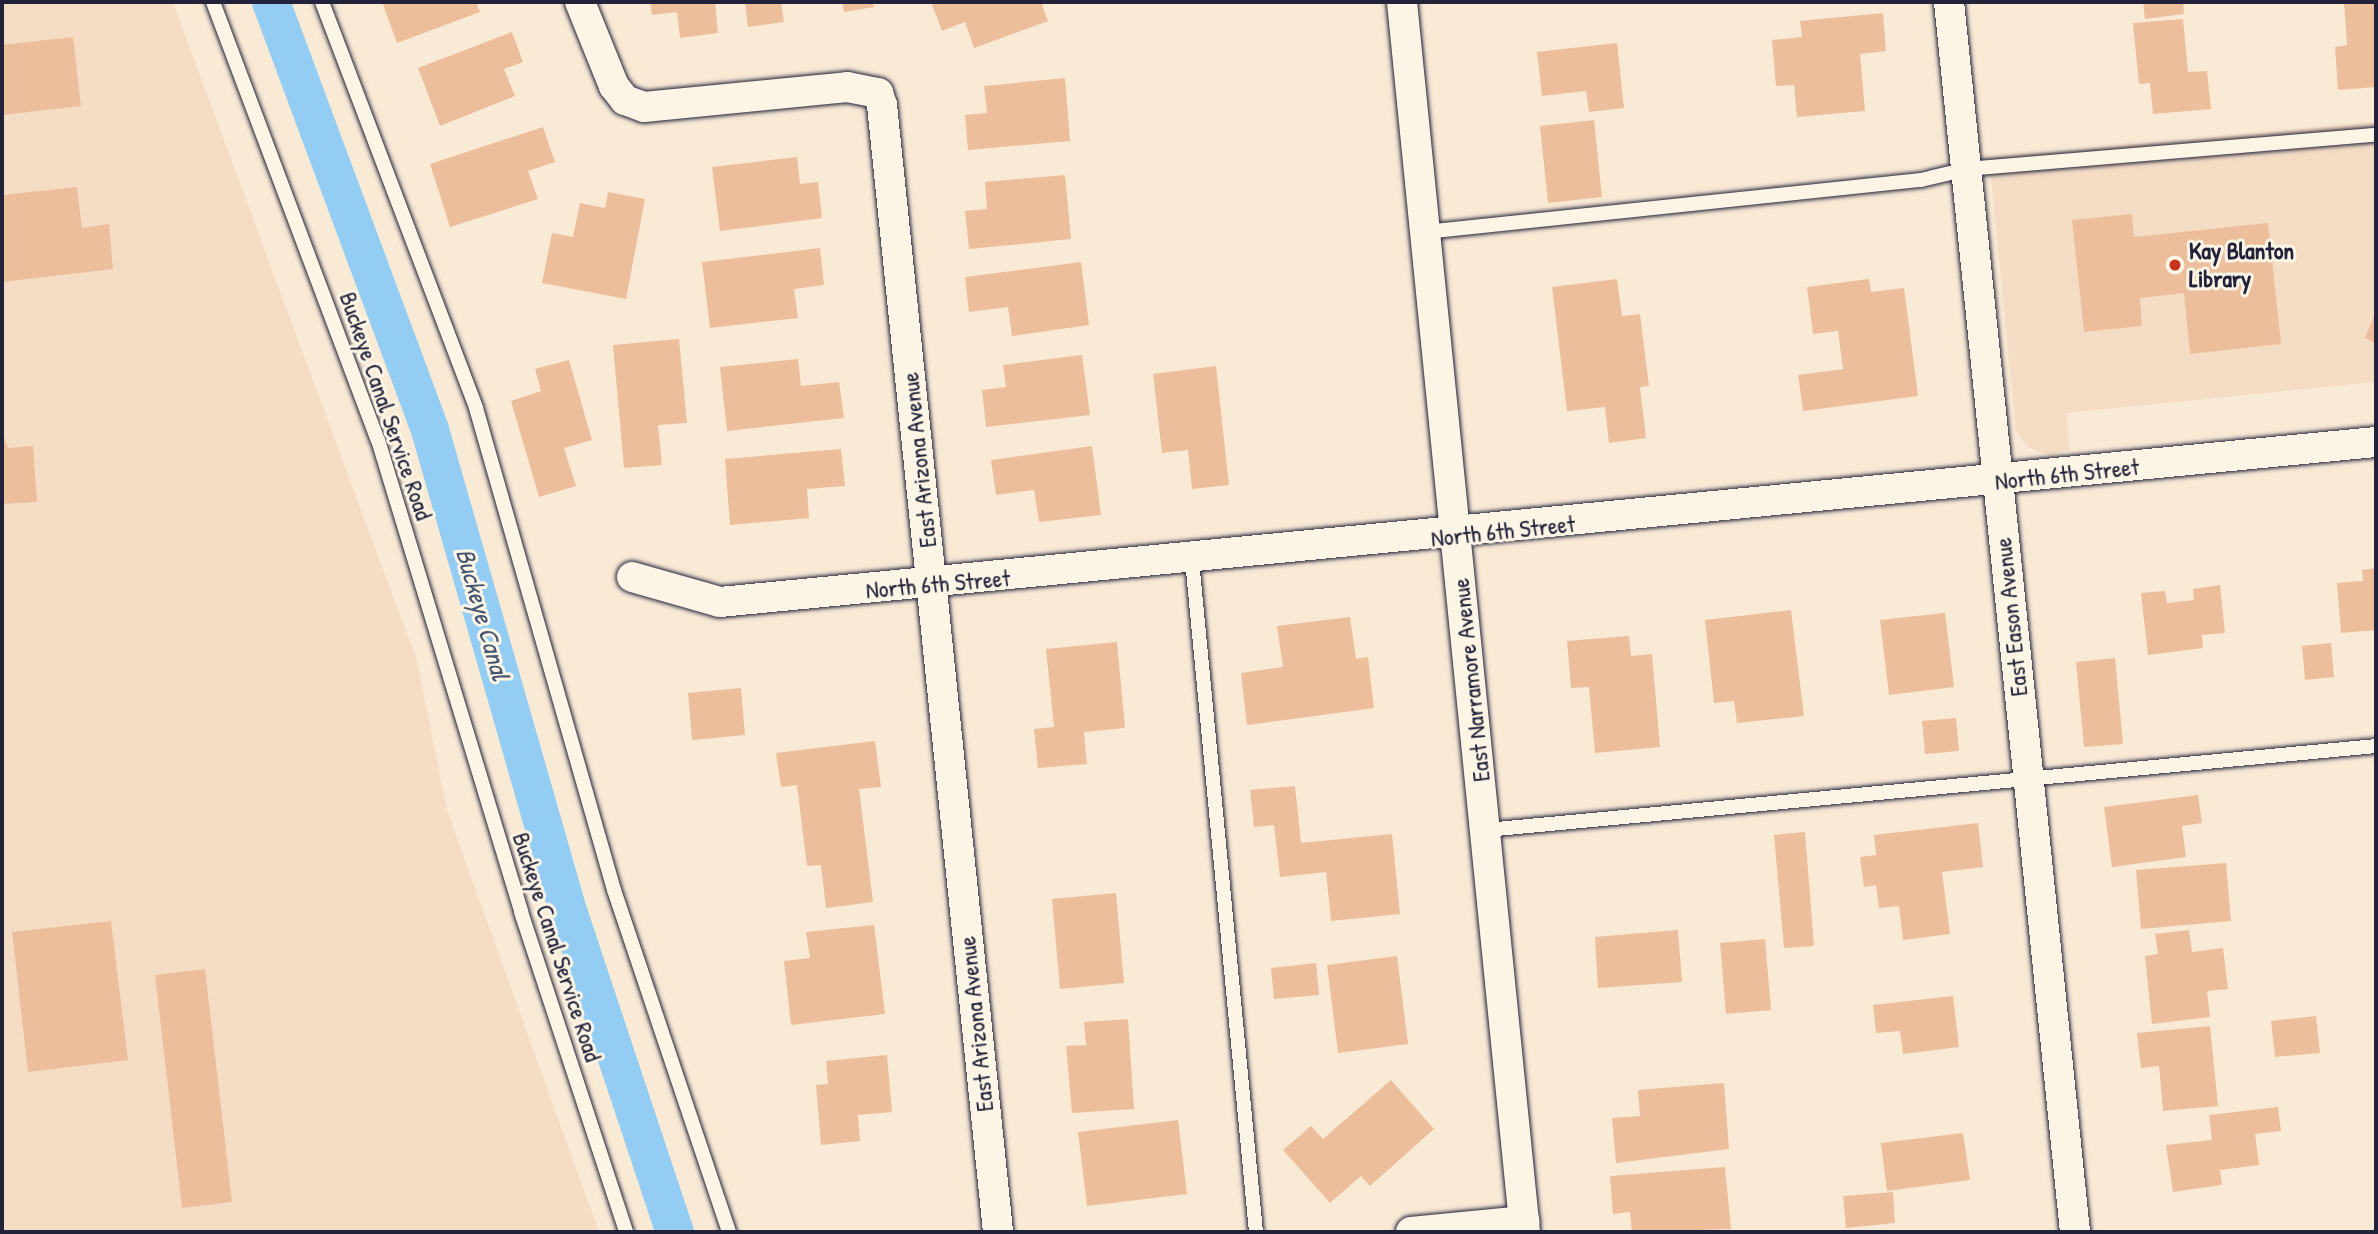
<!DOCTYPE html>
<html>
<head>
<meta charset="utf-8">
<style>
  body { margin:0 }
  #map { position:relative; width:2378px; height:1234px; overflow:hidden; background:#f9ead6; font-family:"Patrick Hand",sans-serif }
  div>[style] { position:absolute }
  .built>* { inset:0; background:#f5ddc5 }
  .canal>* { height:38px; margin:-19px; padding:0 19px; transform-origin:19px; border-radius:19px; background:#94cdf3 }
  .building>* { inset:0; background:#ecbe9c }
  .roads { filter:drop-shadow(0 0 2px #22223b) drop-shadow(0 0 2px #22223b) }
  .service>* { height:14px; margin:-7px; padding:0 7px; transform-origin:7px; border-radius:7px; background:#fcf5e5 }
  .minor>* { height:30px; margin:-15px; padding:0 15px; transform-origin:15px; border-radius:15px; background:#fcf5e5 }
  .dots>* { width:19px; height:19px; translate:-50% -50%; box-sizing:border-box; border:4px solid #fcf5e5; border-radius:50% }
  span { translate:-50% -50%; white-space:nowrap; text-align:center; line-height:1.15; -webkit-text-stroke:6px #fcf5e5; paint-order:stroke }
  .poi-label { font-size:24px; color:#22223b; font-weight:700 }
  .left { translate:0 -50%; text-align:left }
  .street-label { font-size:24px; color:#22223b }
  .water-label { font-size:26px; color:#445572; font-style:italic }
  .frame { position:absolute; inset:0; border:4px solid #22223b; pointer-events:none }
</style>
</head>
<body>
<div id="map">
  <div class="built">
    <i style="clip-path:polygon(2px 2px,173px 2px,417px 661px,447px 810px,599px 1232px,2px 1232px)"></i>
    <i style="clip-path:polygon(2376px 122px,2376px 382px,2066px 413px,2070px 450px,2049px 456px,2028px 447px,2016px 432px,1989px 158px)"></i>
  </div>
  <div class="canal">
    <i style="left:271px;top:2px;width:457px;rotate:69.6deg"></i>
    <i style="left:430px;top:430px;width:494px;rotate:74deg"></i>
    <i style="left:566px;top:905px;width:345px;rotate:71.6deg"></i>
  </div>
  <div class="building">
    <i style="clip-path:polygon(382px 2px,476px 2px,480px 12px,397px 43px)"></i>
    <i style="clip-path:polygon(650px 2px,715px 2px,718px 33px,680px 38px,677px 12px,652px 15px)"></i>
    <i style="clip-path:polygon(745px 2px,781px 2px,784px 22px,748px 27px)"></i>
    <i style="clip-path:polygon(842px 2px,873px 2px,874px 7px,844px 12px)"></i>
    <i style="clip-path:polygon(931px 2px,1041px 2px,1048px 21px,974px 48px,965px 22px,942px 31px)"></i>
    <i style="clip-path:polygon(2143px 2px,2183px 2px,2184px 14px,2145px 19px)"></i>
    <i style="clip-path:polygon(2344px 2px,2376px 2px,2376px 87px,2338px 90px,2335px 47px,2347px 45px)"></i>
    <i style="clip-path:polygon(1883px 13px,1886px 51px,1860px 54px,1865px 111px,1797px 117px,1794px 85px,1776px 86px,1772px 40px,1802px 37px,1800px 21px)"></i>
    <i style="clip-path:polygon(2183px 19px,2188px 72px,2207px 71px,2211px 109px,2153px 114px,2150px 83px,2139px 84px,2133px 23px)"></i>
    <i style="clip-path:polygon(512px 32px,523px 62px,504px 69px,515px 96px,440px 126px,418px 68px)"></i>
    <i style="clip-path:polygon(73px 37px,81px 106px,2px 115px,2px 45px)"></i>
    <i style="clip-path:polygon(1617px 43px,1624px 108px,1589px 112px,1586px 91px,1542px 96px,1537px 52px)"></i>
    <i style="clip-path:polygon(1065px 78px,1070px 141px,968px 150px,965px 115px,987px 113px,984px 86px)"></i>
    <i style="clip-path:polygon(1594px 120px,1602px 197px,1548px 203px,1540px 126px)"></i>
    <i style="clip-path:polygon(543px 127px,555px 162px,528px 171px,538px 199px,450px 227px,430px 164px)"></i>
    <i style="clip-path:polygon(797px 157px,800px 184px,818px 182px,822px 218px,720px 231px,712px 167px)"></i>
    <i style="clip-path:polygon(1065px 175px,1071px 239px,969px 249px,965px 211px,987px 209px,985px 182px)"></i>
    <i style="clip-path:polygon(77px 187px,82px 228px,109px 224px,113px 269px,2px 282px,2px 195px)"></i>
    <i style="clip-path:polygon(608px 192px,645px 199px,626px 299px,542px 283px,552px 233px,573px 237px,580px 203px,605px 208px)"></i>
    <i style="clip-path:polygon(2132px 214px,2134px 237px,2268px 223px,2281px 344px,2190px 354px,2184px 293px,2140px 298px,2142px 326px,2084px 332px,2072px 220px)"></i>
    <i style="clip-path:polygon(820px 248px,824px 285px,794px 289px,798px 318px,710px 328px,702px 262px)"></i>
    <i style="clip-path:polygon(1081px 262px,1089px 325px,1012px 336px,1008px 307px,969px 312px,965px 277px)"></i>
    <i style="clip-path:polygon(1617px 279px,1622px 316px,1640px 314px,1649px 386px,1640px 387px,1646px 438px,1609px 443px,1605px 407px,1567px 411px,1552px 287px)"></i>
    <i style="clip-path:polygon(1869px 279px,1871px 292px,1904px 288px,1918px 396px,1803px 411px,1798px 375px,1843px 369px,1838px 331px,1813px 334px,1807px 287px)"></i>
    <i style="clip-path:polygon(2376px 311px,2376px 343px,2365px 338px)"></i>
    <i style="clip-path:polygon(679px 339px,687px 423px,658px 425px,662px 465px,624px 468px,613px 345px)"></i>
    <i style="clip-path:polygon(1082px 355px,1090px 415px,986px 427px,982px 390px,1006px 387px,1003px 365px)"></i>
    <i style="clip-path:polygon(798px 359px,801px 386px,839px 382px,844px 418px,727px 431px,720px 367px)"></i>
    <i style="clip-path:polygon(569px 360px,592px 440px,564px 448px,576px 486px,539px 497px,511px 401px,541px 391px,535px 369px)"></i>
    <i style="clip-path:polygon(1216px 366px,1229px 485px,1192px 489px,1188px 450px,1162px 453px,1153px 374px)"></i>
    <i style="clip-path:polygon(2px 433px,8px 448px,33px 446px,37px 502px,2px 504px)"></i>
    <i style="clip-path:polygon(1092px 446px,1101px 515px,1039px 522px,1034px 490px,996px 495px,991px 460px)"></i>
    <i style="clip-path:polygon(841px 449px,845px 486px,807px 489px,809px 518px,730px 525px,725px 459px)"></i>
    <i style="clip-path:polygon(2376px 568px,2376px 630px,2341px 633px,2337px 583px,2363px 581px,2362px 570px)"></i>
    <i style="clip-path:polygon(2220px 585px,2225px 633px,2202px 635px,2203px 648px,2148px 655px,2141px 593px,2165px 591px,2167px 603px,2194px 600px,2193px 589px)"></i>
    <i style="clip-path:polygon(1791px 610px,1804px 716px,1737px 723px,1734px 701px,1714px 703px,1705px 620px)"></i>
    <i style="clip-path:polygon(1945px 613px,1954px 687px,1889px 695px,1880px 620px)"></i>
    <i style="clip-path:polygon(1350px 617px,1356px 659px,1368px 657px,1374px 708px,1247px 725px,1241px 673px,1283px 667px,1277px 626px)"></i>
    <i style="clip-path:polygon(1629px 636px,1631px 656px,1652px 654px,1660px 747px,1595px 753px,1589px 687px,1571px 688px,1567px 641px)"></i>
    <i style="clip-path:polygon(1117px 642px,1125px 728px,1084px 732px,1087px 764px,1038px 768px,1034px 729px,1054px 727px,1046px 649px)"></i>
    <i style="clip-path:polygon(2331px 643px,2334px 677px,2305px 680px,2302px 646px)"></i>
    <i style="clip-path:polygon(2115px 658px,2123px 744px,2084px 747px,2076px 662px)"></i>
    <i style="clip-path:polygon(741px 688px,745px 735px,692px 740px,688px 693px)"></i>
    <i style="clip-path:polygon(1956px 718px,1959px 751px,1925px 754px,1922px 721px)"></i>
    <i style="clip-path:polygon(875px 741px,881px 787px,859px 789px,873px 902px,826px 908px,821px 865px,807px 866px,797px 785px,781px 787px,776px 753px)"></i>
    <i style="clip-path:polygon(1295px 786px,1301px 843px,1392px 834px,1400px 914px,1331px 921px,1326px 872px,1280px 877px,1274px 825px,1254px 827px,1250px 790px)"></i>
    <i style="clip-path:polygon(2198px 795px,2202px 823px,2182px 826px,2186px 857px,2112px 867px,2104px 807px)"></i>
    <i style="clip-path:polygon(1978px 823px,1983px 867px,1942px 872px,1950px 934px,1903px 940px,1899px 906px,1879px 908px,1876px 885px,1864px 887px,1860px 857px,1876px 855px,1874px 835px)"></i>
    <i style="clip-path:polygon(1805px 832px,1814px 946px,1784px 948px,1774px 835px)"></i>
    <i style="clip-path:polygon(2226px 863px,2231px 921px,2141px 929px,2136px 870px)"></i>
    <i style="clip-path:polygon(1116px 893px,1124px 983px,1060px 989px,1052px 899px)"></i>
    <i style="clip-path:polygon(111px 921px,128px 1060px,28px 1072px,12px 932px)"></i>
    <i style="clip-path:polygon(874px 925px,885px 1014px,791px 1025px,784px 961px,810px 958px,806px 932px)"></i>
    <i style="clip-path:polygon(1678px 930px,1682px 982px,1598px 988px,1595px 937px)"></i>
    <i style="clip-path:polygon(2189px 930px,2192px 952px,2223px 948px,2228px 989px,2207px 991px,2210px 1017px,2152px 1024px,2145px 956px,2158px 954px,2155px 934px)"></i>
    <i style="clip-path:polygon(1765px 939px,1771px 1010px,1726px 1014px,1720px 943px)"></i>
    <i style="clip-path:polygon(1397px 956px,1408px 1044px,1338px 1053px,1327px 965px)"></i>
    <i style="clip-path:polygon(1316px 963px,1319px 995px,1274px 999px,1271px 968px)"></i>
    <i style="clip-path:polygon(205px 969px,232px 1202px,182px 1208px,155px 975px)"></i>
    <i style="clip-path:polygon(1953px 996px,1959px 1047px,1903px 1054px,1900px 1031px,1876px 1033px,1873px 1005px)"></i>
    <i style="clip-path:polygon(2316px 1016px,2320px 1053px,2275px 1057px,2271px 1021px)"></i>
    <i style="clip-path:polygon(1128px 1019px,1134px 1109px,1072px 1113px,1066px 1046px,1086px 1045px,1084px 1022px)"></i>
    <i style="clip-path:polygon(2210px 1026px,2218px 1106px,2163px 1111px,2159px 1066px,2141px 1068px,2137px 1033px)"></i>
    <i style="clip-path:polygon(887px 1055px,892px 1112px,858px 1115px,860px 1141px,821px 1145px,816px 1085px,828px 1084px,826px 1061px)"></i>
    <i style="clip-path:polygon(1391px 1080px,1434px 1129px,1370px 1186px,1361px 1176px,1330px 1203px,1283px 1150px,1311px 1126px,1323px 1139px)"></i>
    <i style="clip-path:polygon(1724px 1083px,1729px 1149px,1616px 1163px,1612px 1118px,1640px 1116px,1638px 1090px)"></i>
    <i style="clip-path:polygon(2278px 1107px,2281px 1131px,2255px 1134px,2259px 1165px,2220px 1170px,2222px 1185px,2173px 1192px,2166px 1145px,2212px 1140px,2209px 1115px)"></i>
    <i style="clip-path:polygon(1178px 1120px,1187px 1194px,1087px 1206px,1078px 1132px)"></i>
    <i style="clip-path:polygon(1963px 1133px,1970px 1180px,1887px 1191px,1881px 1143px)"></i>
    <i style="clip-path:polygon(1725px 1167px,1731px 1229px,1632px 1232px,1630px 1212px,1613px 1214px,1610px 1176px)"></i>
    <i style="clip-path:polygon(1893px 1192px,1895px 1223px,1846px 1228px,1843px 1196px)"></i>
  </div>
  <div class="roads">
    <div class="service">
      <i style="left:213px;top:2px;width:468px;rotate:69.4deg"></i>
      <i style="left:378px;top:440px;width:493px;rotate:73.1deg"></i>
      <i style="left:521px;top:912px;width:337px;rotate:71.8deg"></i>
      <i style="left:322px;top:2px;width:434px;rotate:69.2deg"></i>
      <i style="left:476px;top:408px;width:501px;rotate:74.02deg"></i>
      <i style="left:614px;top:890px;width:361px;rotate:71.4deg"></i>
      <i style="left:1425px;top:232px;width:499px;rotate:-6deg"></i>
      <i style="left:1921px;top:180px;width:47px;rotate:-13.4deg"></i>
      <i style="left:1967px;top:169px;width:410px;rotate:-4.8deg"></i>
      <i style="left:1192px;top:560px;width:675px;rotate:84.56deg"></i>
      <i style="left:1486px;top:830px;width:894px;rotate:-5.39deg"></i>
    </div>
    <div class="minor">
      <i style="left:580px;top:2px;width:91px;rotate:68deg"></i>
      <i style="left:614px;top:86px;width:18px;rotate:52deg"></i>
      <i style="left:625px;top:100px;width:20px;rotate:20deg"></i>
      <i style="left:644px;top:107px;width:204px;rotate:-5.6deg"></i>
      <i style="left:847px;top:87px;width:32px;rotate:11deg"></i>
      <i style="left:878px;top:93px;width:13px;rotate:72deg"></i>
      <i style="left:882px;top:105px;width:1133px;rotate:84.12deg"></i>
      <i style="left:1402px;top:2px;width:1236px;rotate:84.29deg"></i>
      <i style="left:1949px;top:2px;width:1236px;rotate:84.15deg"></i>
      <i style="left:632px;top:577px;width:91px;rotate:15.9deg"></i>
      <i style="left:720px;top:602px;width:1664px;rotate:-5.52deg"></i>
      <i style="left:1411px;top:1232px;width:114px;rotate:-5.6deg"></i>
    </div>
  </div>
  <div class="dots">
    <i style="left:2175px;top:265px;background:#c8321e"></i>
  </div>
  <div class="poi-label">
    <span class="left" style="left:2189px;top:265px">Kay Blanton<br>Library</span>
  </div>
  <div class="street-label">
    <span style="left:386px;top:406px;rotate:71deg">Buckeye Canal Service Road</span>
    <span style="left:919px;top:460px;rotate:-96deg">East Arizona Avenue</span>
    <span style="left:2067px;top:474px;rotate:-6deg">North 6th Street</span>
    <span style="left:1503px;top:531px;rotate:-6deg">North 6th Street</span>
    <span style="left:938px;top:584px;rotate:-5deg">North 6th Street</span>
    <span style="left:2011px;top:617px;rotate:-96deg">East Eason Avenue</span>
    <span style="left:1471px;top:680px;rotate:-96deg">East Narramore Avenue</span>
    <span style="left:557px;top:947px;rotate:72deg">Buckeye Canal Service Road</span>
    <span style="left:976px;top:1024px;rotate:-96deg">East Arizona Avenue</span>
  </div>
  <div class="water-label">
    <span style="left:483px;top:614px;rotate:74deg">Buckeye Canal</span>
  </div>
  <div class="frame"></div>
</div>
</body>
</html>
